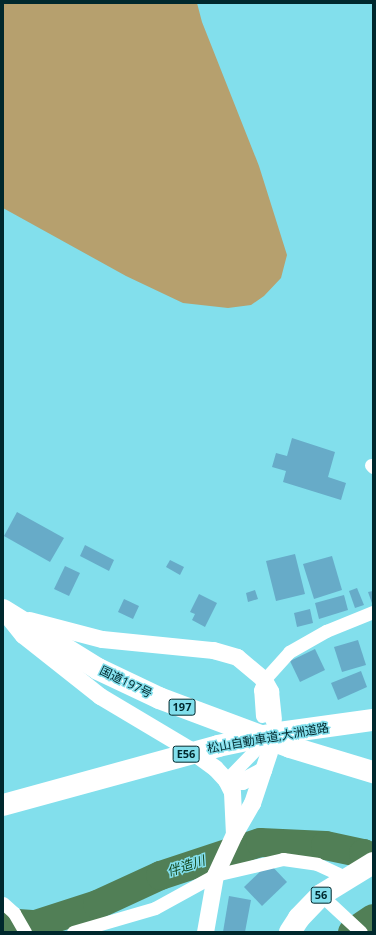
<!DOCTYPE html>
<html>
<head>
<meta charset="utf-8">
<style>
  body { margin:0 }
  #map { position:relative; width:376px; height:935px; overflow:hidden; background:#82dfec; font-family:"Open Sans","Noto Sans JP",sans-serif }
  div>[style] { position:absolute }
  .green>* { inset:0; background:#b6a06e }
  .river>* { height:29px; margin:-14.5px; padding:0 14.5px; transform-origin:14.5px; border-radius:14.5px; background:#517f56 }
  .building>* { inset:0; background:#67abc8 }
  .minor>* { height:13px; margin:-6.5px; padding:0 6.5px; transform-origin:6.5px; border-radius:6.5px; background:#fff }
  .tertiary>* { height:17px; margin:-8.5px; padding:0 8.5px; transform-origin:8.5px; border-radius:8.5px; background:#fff }
  .trunk>* { height:22px; margin:-11px; padding:0 11px; transform-origin:11px; border-radius:11px; background:#fff }
  .motorway>* { height:22px; margin:-11px; padding:0 11px; transform-origin:11px; border-radius:11px; background:#fff }
  span { translate:-50% -50%; white-space:nowrap; text-align:center; line-height:1.15; -webkit-text-stroke:3px #82dfec; paint-order:stroke }
  .shield-label span { padding:1px 3px; background:#82dfec; border:1px solid; border-radius:3px; -webkit-text-stroke-width:0 }
  .shield-label { font-size:11px; color:#00282d; font-weight:700 }
  .street-label { font-size:12px; color:#00282d }
  .water-label { font-size:13px; color:#14481f; font-style:italic }
  .frame { position:absolute; inset:0; border:4px solid #00282d; pointer-events:none }
</style>
</head>
<body>
<div id="map">
  <div class="green">
    <i style="clip-path:polygon(3px 3px,197px 3px,202px 22px,259px 166px,287px 255px,281px 278px,264px 296px,251px 305px,228px 308px,183px 303px,126px 276px,3px 208px)"></i>
  </div>
  <div class="river">
    <i style="left:3px;top:922px;width:32px;rotate:4deg"></i>
    <i style="left:35px;top:924px;width:65px;rotate:-17.9deg"></i>
    <i style="left:97px;top:904px;width:69px;rotate:-24.7deg"></i>
    <i style="left:160px;top:875px;width:105px;rotate:-18.3deg"></i>
    <i style="left:260px;top:842px;width:65px;rotate:2.6deg"></i>
    <i style="left:325px;top:845px;width:39px;rotate:12deg"></i>
    <i style="left:363px;top:853px;width:12px;rotate:31deg"></i>
    <i style="left:352px;top:932px;width:25px;rotate:-34deg"></i>
  </div>
  <div class="building">
    <i style="clip-path:polygon(292px 438px,335px 452px,328px 477px,346px 483px,341px 500px,283px 482px,286px 471px,272px 467px,276px 453px,287px 456px)"></i>
    <i style="clip-path:polygon(17px 512px,64px 538px,50px 562px,4px 536px)"></i>
    <i style="clip-path:polygon(85px 545px,114px 560px,109px 571px,80px 556px)"></i>
    <i style="clip-path:polygon(295px 554px,305px 594px,276px 601px,266px 561px)"></i>
    <i style="clip-path:polygon(332px 556px,342px 590px,314px 599px,303px 564px)"></i>
    <i style="clip-path:polygon(170px 560px,184px 567px,180px 575px,166px 567px)"></i>
    <i style="clip-path:polygon(65px 566px,80px 573px,69px 596px,54px 589px)"></i>
    <i style="clip-path:polygon(357px 588px,364px 605px,355px 608px,349px 591px)"></i>
    <i style="clip-path:polygon(255px 590px,258px 599px,248px 602px,246px 593px)"></i>
    <i style="clip-path:polygon(373px 591px,373px 606px,368px 592px)"></i>
    <i style="clip-path:polygon(199px 594px,217px 603px,205px 627px,192px 620px,195px 614px,190px 612px)"></i>
    <i style="clip-path:polygon(344px 595px,348px 610px,319px 619px,315px 603px)"></i>
    <i style="clip-path:polygon(124px 599px,139px 606px,133px 619px,118px 612px)"></i>
    <i style="clip-path:polygon(310px 609px,313px 623px,297px 627px,294px 613px)"></i>
    <i style="clip-path:polygon(358px 640px,366px 665px,342px 672px,334px 647px)"></i>
    <i style="clip-path:polygon(315px 649px,325px 670px,300px 682px,290px 661px)"></i>
    <i style="clip-path:polygon(361px 671px,367px 687px,338px 700px,331px 683px)"></i>
    <i style="clip-path:polygon(269px 863px,287px 882px,262px 906px,244px 887px)"></i>
    <i style="clip-path:polygon(229px 896px,251px 900px,245px 932px,223px 932px)"></i>
  </div>
  <div class="minor">
    <i style="left:371px;top:465px;width:3px;rotate:45deg"></i>
    <i style="left:262px;top:716px;width:26px;rotate:-94deg"></i>
    <i style="left:260px;top:690px;width:11px;rotate:-68deg"></i>
    <i style="left:264px;top:680px;width:38px;rotate:-48deg"></i>
    <i style="left:289px;top:652px;width:43px;rotate:-29.6deg"></i>
    <i style="left:326px;top:631px;width:51px;rotate:-22deg"></i>
    <i style="left:226px;top:780px;width:46px;rotate:-45.9deg"></i>
    <i style="left:321px;top:895px;width:54px;rotate:42.8deg"></i>
    <i style="left:3px;top:903px;width:15px;rotate:42deg"></i>
    <i style="left:14px;top:913px;width:22px;rotate:60deg"></i>
    <i style="left:73px;top:932px;width:85px;rotate:-16.3deg"></i>
    <i style="left:155px;top:908px;width:68px;rotate:-28.8deg"></i>
    <i style="left:215px;top:875px;width:70px;rotate:-13.2deg"></i>
    <i style="left:283px;top:859px;width:34px;rotate:8deg"></i>
    <i style="left:317px;top:864px;width:33px;rotate:25deg"></i>
  </div>
  <div class="tertiary">
    <i style="left:9px;top:618px;width:22px;rotate:51deg"></i>
    <i style="left:23px;top:635px;width:98px;rotate:38.4deg"></i>
    <i style="left:100px;top:696px;width:104px;rotate:30.8deg"></i>
    <i style="left:189px;top:749px;width:32px;rotate:36deg"></i>
    <i style="left:215px;top:768px;width:16px;rotate:47deg"></i>
    <i style="left:226px;top:780px;width:13px;rotate:63deg"></i>
    <i style="left:232px;top:792px;width:42px;rotate:87.3deg"></i>
    <i style="left:29px;top:620px;width:75px;rotate:14.6deg"></i>
    <i style="left:102px;top:639px;width:112px;rotate:5.7deg"></i>
    <i style="left:213px;top:650px;width:25px;rotate:16deg"></i>
    <i style="left:237px;top:657px;width:35px;rotate:40deg"></i>
    <i style="left:264px;top:680px;width:13px;rotate:61deg"></i>
    <i style="left:270px;top:691px;width:28px;rotate:84deg"></i>
    <i style="left:226px;top:780px;width:16px;rotate:4deg"></i>
    <i style="left:242px;top:781px;width:24px;rotate:-28deg"></i>
    <i style="left:205px;top:932px;width:58px;rotate:-80deg"></i>
    <i style="left:215px;top:875px;width:45px;rotate:-65.1deg"></i>
    <i style="left:234px;top:834px;width:36px;rotate:-60deg"></i>
    <i style="left:252px;top:803px;width:54px;rotate:-71.6deg"></i>
  </div>
  <div class="trunk">
    <i style="left:3px;top:610px;width:112px;rotate:31.8deg"></i>
    <i style="left:98px;top:669px;width:68px;rotate:25.4deg"></i>
    <i style="left:159px;top:698px;width:140px;rotate:20.5deg"></i>
    <i style="left:290px;top:747px;width:87px;rotate:16.8deg"></i>
    <i style="left:290px;top:932px;width:17px;rotate:-57deg"></i>
    <i style="left:299px;top:918px;width:32px;rotate:-46deg"></i>
    <i style="left:321px;top:895px;width:61px;rotate:-31.6deg"></i>
  </div>
  <div class="motorway">
    <i style="left:3px;top:805px;width:223px;rotate:-15.3deg"></i>
    <i style="left:218px;top:746px;width:62px;rotate:-12deg"></i>
    <i style="left:279px;top:733px;width:95px;rotate:-7.9deg"></i>
  </div>
  <div class="shield-label">
    <span style="left:182px;top:707px">197</span>
    <span style="left:186px;top:754px">E56</span>
    <span style="left:321px;top:895px">56</span>
  </div>
  <div class="street-label">
    <span style="left:126px;top:682px;rotate:26deg">国道197号</span>
    <span style="left:268px;top:738px;rotate:-10deg">松山自動車道;大洲道路</span>
  </div>
  <div class="water-label">
    <span style="left:186px;top:866px;rotate:-18deg">伴造川</span>
  </div>
  <div class="frame"></div>
</div>
</body>
</html>
